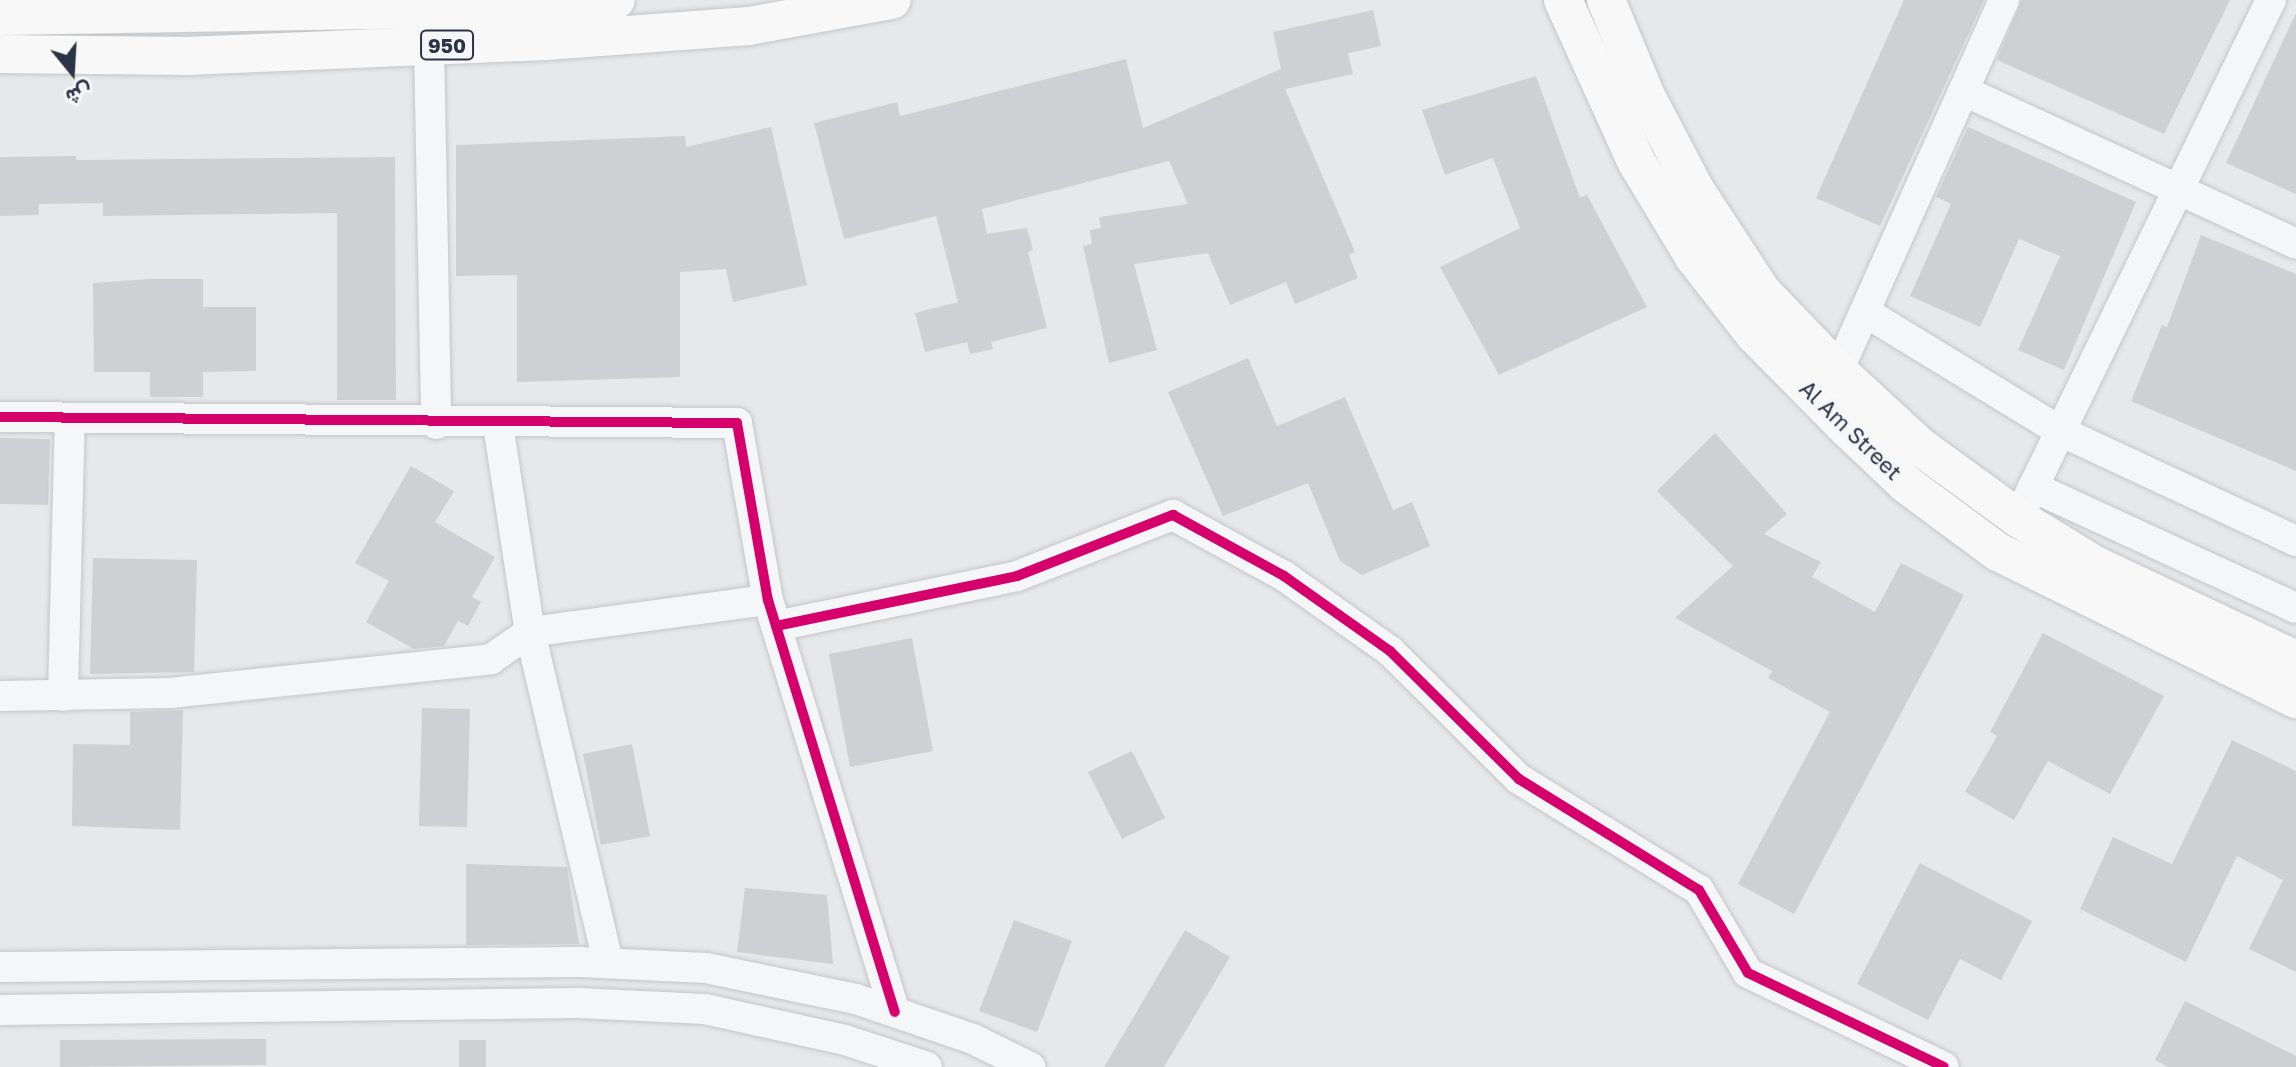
<!DOCTYPE html>
<html>
<head>
<meta charset="utf-8">
<style>
  body { margin:0 }
  #map { position:relative; width:2296px; height:1067px; overflow:hidden; background:#e6e8ea; font-family:"Golos Text",Vazirmatn,sans-serif }
  div>[style] { position:absolute }
  .building>* { inset:0; background:#ced0d3 }
  .roads { filter:drop-shadow(0 0 2px #c4c6c8) drop-shadow(0 0 2px #c4c6c8) }
  .minor>* { height:30px; margin:-15px; padding:0 15px; transform-origin:15px; border-radius:15px; background:#f5f6f7 }
  .major>* { height:38px; margin:-19px; padding:0 19px; transform-origin:19px; border-radius:19px; background:#f8f8f8 }
  .cycleway>* { height:10px; margin:-5px; padding:0 5px; transform-origin:5px; border-radius:5px; background:#d6006c }
  span { translate:-50% -50%; white-space:nowrap; text-align:center; line-height:1.15; -webkit-text-stroke:6px #f4f6f9; paint-order:stroke }
  .shield-label span { padding:2px 6px; background:#f4f6f9; border:2px solid; border-radius:6px; -webkit-text-stroke-width:0 }
  .shield-label { font-size:20px; color:#2b3445; font-weight:700 }
  .street-label { font-size:22px; color:#2b3445 }
  .north { position:absolute; left:32px; top:32px; width:80px; height:80px; -webkit-text-stroke:6px #f4f6f9; paint-order:stroke; rotate:162deg; font-size:22px; font-weight:700; line-height:32px; text-align:center; color:#2b3445 }
  .north::after { content:''; display:block; margin:auto; width:28px; height:36px; background:#2b3445; clip-path:polygon(50% 0,100% 100%,50% 72%,0 100%) }
</style>
</head>
<body>
<div id="map">
  <div class="building">
    <i style="clip-path:polygon(1904px 0,1984px 0,1880px 226px,1816px 198px)"></i>
    <i style="clip-path:polygon(2022px 0,2230px 0,2164px 134px,1997px 60px)"></i>
    <i style="clip-path:polygon(1373px 10px,1381px 46px,1348px 53px,1353px 74px,1285px 89px,1355px 252px,1349px 255px,1358px 278px,1295px 304px,1286px 282px,1230px 305px,1208px 253px,1134px 264px,1157px 350px,1109px 363px,1083px 246px,1092px 244px,1090px 230px,1101px 228px,1099px 217px,1188px 204px,1169px 161px,982px 209px,987px 234px,1027px 228px,1033px 250px,1028px 252px,1047px 328px,991px 342px,993px 349px,970px 354px,967px 342px,925px 352px,915px 313px,958px 302px,936px 216px,844px 239px,814px 123px,897px 102px,900px 116px,1126px 59px,1143px 128px,1281px 69px,1273px 32px)"></i>
    <i style="clip-path:polygon(2296px 13px,2296px 194px,2226px 163px)"></i>
    <i style="clip-path:polygon(1536px 76px,1580px 198px,1587px 195px,1647px 307px,1499px 375px,1440px 267px,1520px 228px,1493px 158px,1445px 175px,1422px 110px)"></i>
    <i style="clip-path:polygon(771px 127px,807px 285px,733px 302px,726px 269px,680px 272px,680px 377px,517px 382px,517px 275px,456px 276px,456px 145px,685px 136px,686px 147px)"></i>
    <i style="clip-path:polygon(1968px 127px,2136px 202px,2064px 370px,2018px 350px,2060px 256px,2019px 239px,1980px 327px,1910px 296px,1951px 204px,1936px 197px)"></i>
    <i style="clip-path:polygon(76px 156px,76px 160px,395px 157px,396px 400px,337px 400px,337px 213px,103px 216px,103px 203px,39px 204px,39px 215px,0 216px,0 157px)"></i>
    <i style="clip-path:polygon(2201px 235px,2296px 274px,2296px 471px,2131px 401px,2162px 325px,2167px 327px)"></i>
    <i style="clip-path:polygon(149px 279px,203px 279px,203px 307px,256px 307px,256px 371px,203px 372px,203px 397px,150px 397px,150px 372px,94px 372px,93px 283px)"></i>
    <i style="clip-path:polygon(1248px 358px,1277px 426px,1345px 397px,1393px 510px,1412px 502px,1430px 546px,1362px 575px,1340px 561px,1308px 483px,1223px 516px,1168px 392px)"></i>
    <i style="clip-path:polygon(1715px 433px,1787px 514px,1764px 534px,1821px 562px,1812px 577px,1875px 612px,1901px 563px,1964px 595px,1794px 914px,1738px 884px,1830px 712px,1768px 678px,1772px 671px,1675px 618px,1733px 566px,1657px 491px)"></i>
    <i style="clip-path:polygon(0 438px,50px 439px,48px 505px,0 504px)"></i>
    <i style="clip-path:polygon(411px 466px,454px 491px,435px 522px,495px 557px,472px 597px,481px 602px,468px 626px,458px 621px,444px 646px,414px 649px,366px 622px,389px 581px,355px 563px)"></i>
    <i style="clip-path:polygon(93px 558px,197px 560px,194px 672px,90px 674px)"></i>
    <i style="clip-path:polygon(2043px 633px,2164px 696px,2110px 794px,2048px 761px,2014px 820px,1965px 792px,1997px 736px,1990px 732px)"></i>
    <i style="clip-path:polygon(912px 638px,933px 751px,850px 767px,829px 654px)"></i>
    <i style="clip-path:polygon(422px 708px,470px 709px,467px 827px,419px 826px)"></i>
    <i style="clip-path:polygon(183px 710px,180px 830px,72px 826px,73px 744px,130px 745px,130px 712px)"></i>
    <i style="clip-path:polygon(2232px 740px,2296px 771px,2296px 972px,2249px 949px,2283px 880px,2237px 856px,2186px 962px,2080px 909px,2113px 837px,2172px 864px)"></i>
    <i style="clip-path:polygon(632px 744px,650px 836px,601px 845px,583px 754px)"></i>
    <i style="clip-path:polygon(1132px 751px,1165px 818px,1122px 839px,1088px 772px)"></i>
    <i style="clip-path:polygon(1920px 863px,2032px 921px,2001px 980px,1960px 959px,1928px 1020px,1857px 984px)"></i>
    <i style="clip-path:polygon(466px 864px,567px 867px,579px 944px,466px 945px)"></i>
    <i style="clip-path:polygon(745px 888px,827px 895px,833px 964px,737px 952px)"></i>
    <i style="clip-path:polygon(1014px 920px,1072px 941px,1037px 1032px,979px 1011px)"></i>
    <i style="clip-path:polygon(1185px 930px,1230px 957px,1164px 1067px,1104px 1067px)"></i>
    <i style="clip-path:polygon(2185px 1001px,2296px 1056px,2296px 1067px,2168px 1067px,2155px 1060px)"></i>
    <i style="clip-path:polygon(266px 1039px,266px 1065px,60px 1067px,60px 1040px)"></i>
    <i style="clip-path:polygon(459px 1040px,486px 1040px,486px 1067px,459px 1067px)"></i>
  </div>
  <div class="roads">
    <div class="minor">
      <i style="left:429px;top:46px;width:378px;rotate:88.9deg"></i>
      <i style="left:1966px;top:92px;width:363px;rotate:24.7deg"></i>
      <i style="left:1865px;top:312px;width:228px;rotate:31.4deg"></i>
      <i style="left:2060px;top:431px;width:260px;rotate:25deg"></i>
      <i style="left:1838px;top:371px;width:406px;rotate:-65.9deg"></i>
      <i style="left:0;top:417px;width:737px;rotate:0.47deg"></i>
      <i style="left:737px;top:423px;width:180px;rotate:80.1deg"></i>
      <i style="left:768px;top:600px;width:431px;rotate:72.9deg"></i>
      <i style="left:498px;top:424px;width:210px;rotate:81.3deg"></i>
      <i style="left:530px;top:632px;width:340px;rotate:76.7deg"></i>
      <i style="left:2033px;top:487px;width:289px;rotate:24.7deg"></i>
      <i style="left:2018px;top:518px;width:576px;rotate:-63.97deg"></i>
      <i style="left:776px;top:626px;width:246px;rotate:-11.7deg"></i>
      <i style="left:1017px;top:576px;width:168px;rotate:-21.4deg"></i>
      <i style="left:1173px;top:515px;width:127px;rotate:28.8deg"></i>
      <i style="left:1284px;top:576px;width:130px;rotate:35.3deg"></i>
      <i style="left:1390px;top:651px;width:182px;rotate:44.8deg"></i>
      <i style="left:1519px;top:779px;width:211px;rotate:31.7deg"></i>
      <i style="left:1699px;top:890px;width:96px;rotate:59.4deg"></i>
      <i style="left:1748px;top:973px;width:217px;rotate:25.6deg"></i>
      <i style="left:0;top:696px;width:170px;rotate:-1deg"></i>
      <i style="left:170px;top:693px;width:323px;rotate:-6deg"></i>
      <i style="left:491px;top:659px;width:47px;rotate:-34.7deg"></i>
      <i style="left:530px;top:632px;width:240px;rotate:-7.7deg"></i>
      <i style="left:63px;top:696px;width:278px;rotate:-88.6deg"></i>
      <i style="left:0;top:967px;width:579px;rotate:-0.49deg"></i>
      <i style="left:579px;top:962px;width:127px;rotate:2.7deg"></i>
      <i style="left:706px;top:968px;width:153px;rotate:11.7deg"></i>
      <i style="left:856px;top:999px;width:124px;rotate:18.9deg"></i>
      <i style="left:973px;top:1039px;width:64px;rotate:26.2deg"></i>
      <i style="left:0;top:1010px;width:578px;rotate:-0.69deg"></i>
      <i style="left:578px;top:1003px;width:127px;rotate:2.7deg"></i>
      <i style="left:705px;top:1009px;width:143px;rotate:12.5deg"></i>
      <i style="left:845px;top:1040px;width:86px;rotate:18.2deg"></i>
    </div>
    <div class="major">
      <i style="left:1563px;top:0;width:177px;rotate:65.6deg"></i>
      <i style="left:1636px;top:161px;width:112px;rotate:58.9deg"></i>
      <i style="left:1694px;top:257px;width:99px;rotate:52deg"></i>
      <i style="left:1755px;top:335px;width:132px;rotate:45.3deg"></i>
      <i style="left:1848px;top:429px;width:80px;rotate:43.5deg"></i>
      <i style="left:1906px;top:484px;width:114px;rotate:36.5deg"></i>
      <i style="left:1998px;top:552px;width:332px;rotate:26.3deg"></i>
      <i style="left:1606px;top:0;width:104px;rotate:67.4deg"></i>
      <i style="left:1646px;top:96px;width:104px;rotate:62.4deg"></i>
      <i style="left:1694px;top:188px;width:124px;rotate:56.8deg"></i>
      <i style="left:1762px;top:292px;width:110px;rotate:46.1deg"></i>
      <i style="left:1838px;top:371px;width:109px;rotate:42.8deg"></i>
      <i style="left:1918px;top:445px;width:124px;rotate:36.1deg"></i>
      <i style="left:2018px;top:518px;width:90px;rotate:31.4deg"></i>
      <i style="left:2095px;top:565px;width:222px;rotate:25.3deg"></i>
      <i style="left:0;top:16px;width:552px;rotate:-0.93deg"></i>
      <i style="left:552px;top:7px;width:64px;rotate:-6.2deg"></i>
      <i style="left:0;top:54px;width:187px;rotate:0.6deg"></i>
      <i style="left:187px;top:56px;width:359px;rotate:-2.4deg"></i>
      <i style="left:546px;top:41px;width:204px;rotate:-4.2deg"></i>
      <i style="left:749px;top:26px;width:145px;rotate:-10.3deg"></i>
    </div>
  </div>
  <div class="cycleway">
    <i style="left:0;top:417px;width:737px;rotate:0.47deg"></i>
    <i style="left:737px;top:423px;width:180px;rotate:80.1deg"></i>
    <i style="left:768px;top:600px;width:431px;rotate:72.9deg"></i>
    <i style="left:776px;top:626px;width:246px;rotate:-11.7deg"></i>
    <i style="left:1017px;top:576px;width:168px;rotate:-21.4deg"></i>
    <i style="left:1173px;top:515px;width:127px;rotate:28.8deg"></i>
    <i style="left:1284px;top:576px;width:130px;rotate:35.3deg"></i>
    <i style="left:1390px;top:651px;width:182px;rotate:44.8deg"></i>
    <i style="left:1519px;top:779px;width:211px;rotate:31.7deg"></i>
    <i style="left:1699px;top:890px;width:96px;rotate:59.4deg"></i>
    <i style="left:1748px;top:973px;width:217px;rotate:25.6deg"></i>
  </div>
  <div class="shield-label">
    <span style="left:447px;top:45px">950</span>
  </div>
  <div class="street-label">
    <span style="left:1851px;top:430px;rotate:44deg">Al Am Street</span>
  </div>
  <div class="north">ش</div>
</div>
</body>
</html>
